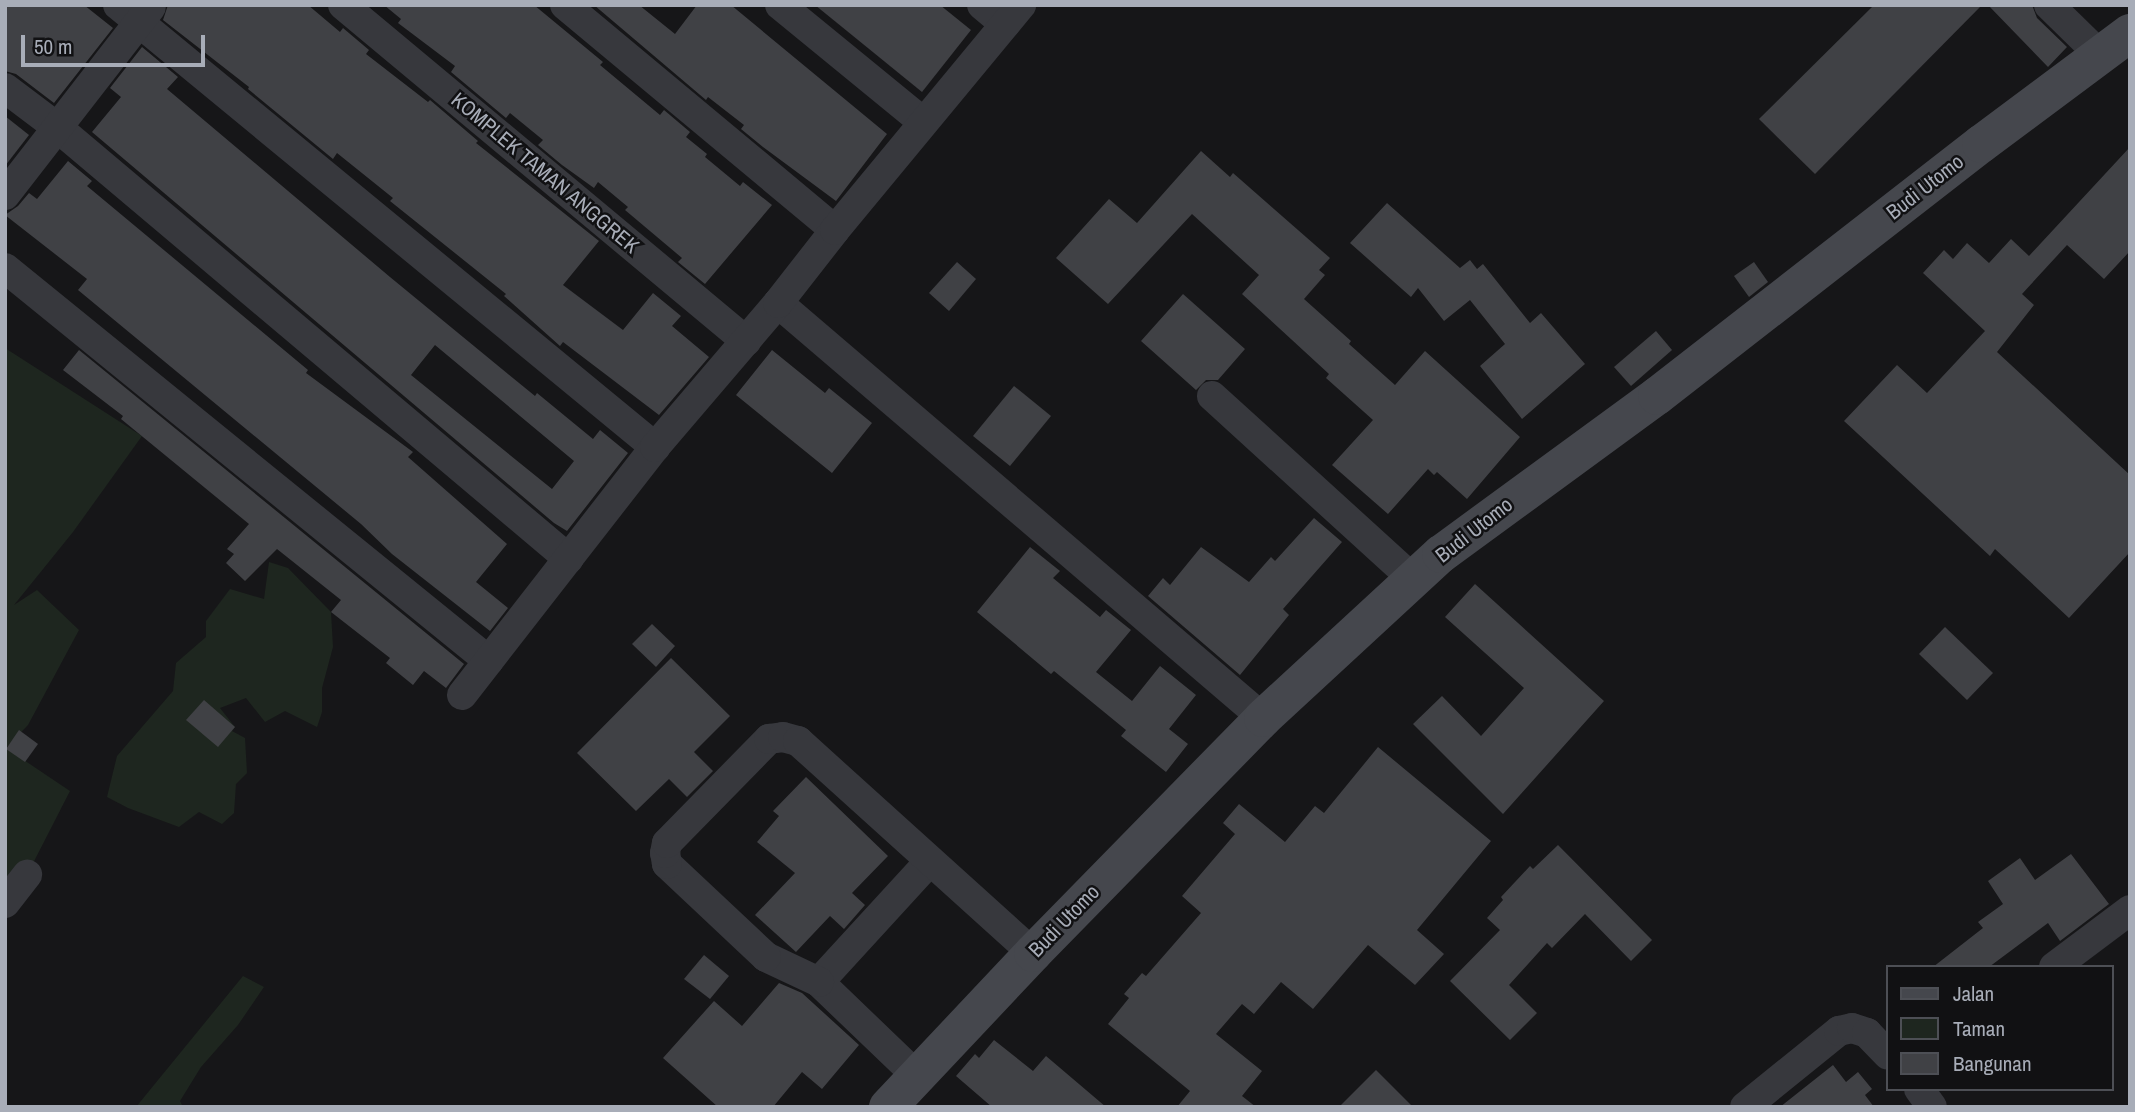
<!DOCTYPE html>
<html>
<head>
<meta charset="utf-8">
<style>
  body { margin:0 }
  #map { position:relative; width:2135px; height:1112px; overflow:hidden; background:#161618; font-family:"Archivo Narrow",sans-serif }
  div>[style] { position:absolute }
  .green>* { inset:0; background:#1e261f }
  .building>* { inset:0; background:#404145 }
  .street>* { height:30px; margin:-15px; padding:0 15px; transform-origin:15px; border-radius:15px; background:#37383d }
  .secondary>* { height:38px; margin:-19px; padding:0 19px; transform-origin:19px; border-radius:19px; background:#45474d }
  span { translate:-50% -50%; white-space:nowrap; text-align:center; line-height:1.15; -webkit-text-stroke:5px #111113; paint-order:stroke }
  .street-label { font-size:21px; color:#a8adb8 }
  .frame { position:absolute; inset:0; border:7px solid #a8adb8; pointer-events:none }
  .legend { position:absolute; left:1886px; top:965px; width:228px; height:126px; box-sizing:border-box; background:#111113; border:2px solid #4d4f55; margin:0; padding:9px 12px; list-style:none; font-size:21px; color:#a8adb8 }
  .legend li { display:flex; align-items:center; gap:14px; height:35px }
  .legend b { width:35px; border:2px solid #4d4f55 }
  .scale { position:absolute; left:21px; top:35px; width:184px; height:32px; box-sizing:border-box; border:4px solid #a8adb8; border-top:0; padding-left:9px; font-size:21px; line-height:24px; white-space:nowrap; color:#a8adb8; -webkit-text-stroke:5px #111113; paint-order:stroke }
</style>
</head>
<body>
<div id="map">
  <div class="green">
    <i style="clip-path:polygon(5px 348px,142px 436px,73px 532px,14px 605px,37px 590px,79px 630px,28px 725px,6px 748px,70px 791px,27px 875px,5px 902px)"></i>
    <i style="clip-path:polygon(269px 562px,288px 568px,331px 612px,333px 647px,322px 688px,322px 712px,317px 727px,285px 711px,265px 722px,246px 698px,220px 708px,235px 727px,232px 731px,245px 738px,247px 773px,236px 784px,234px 813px,222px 824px,199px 812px,179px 827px,128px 808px,107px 797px,117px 756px,173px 691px,176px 663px,206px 637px,206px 621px,230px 589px,264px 599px)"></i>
    <i style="clip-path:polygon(243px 976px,264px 987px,238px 1025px,201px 1067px,180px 1101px,183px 1107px,136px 1107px)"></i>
  </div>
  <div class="building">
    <i style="clip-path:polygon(5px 5px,84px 5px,113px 28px,54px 103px,16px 74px,5px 71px)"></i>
    <i style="clip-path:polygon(168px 5px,308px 5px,340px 32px,343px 28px,369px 50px,366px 54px,428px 102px,430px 100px,478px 141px,476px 143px,599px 241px,563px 285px,623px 330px,653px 293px,681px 316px,672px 326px,709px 357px,659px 415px,563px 342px,560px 346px,504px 296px,506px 294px,390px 201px,393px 198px,337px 153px,333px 159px,248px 89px,249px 87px,163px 20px)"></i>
    <i style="clip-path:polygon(384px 5px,534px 5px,603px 62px,600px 65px,660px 115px,664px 110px,690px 132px,686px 137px,707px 154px,705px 157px,740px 186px,743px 182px,772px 205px,705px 284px,678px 262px,682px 258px,625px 210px,628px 207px,598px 182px,594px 188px,562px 165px,538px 145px,543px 140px,510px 113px,506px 118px,451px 72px,455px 66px,398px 23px,401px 19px)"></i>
    <i style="clip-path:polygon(594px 5px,639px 5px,675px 34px,697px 5px,731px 5px,887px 134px,836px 201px,763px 147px,741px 129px,744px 125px,708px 97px,706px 100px)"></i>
    <i style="clip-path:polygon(815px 5px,940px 5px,971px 30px,922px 92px)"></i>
    <i style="clip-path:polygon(1874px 5px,1982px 5px,1815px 174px,1759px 119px)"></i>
    <i style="clip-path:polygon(1988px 5px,2032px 5px,2037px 18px,2067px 47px,2048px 67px)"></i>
    <i style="clip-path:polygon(evenodd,142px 47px,178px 77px,167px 89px,390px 277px,508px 374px,535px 396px,537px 393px,593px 439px,600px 430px,628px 453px,567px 531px,554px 523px,92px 132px,121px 97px,110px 88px,142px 47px,435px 345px,574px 461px,552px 489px,411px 375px,435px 345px)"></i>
    <i style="clip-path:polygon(5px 116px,29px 135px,5px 166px)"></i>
    <i style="clip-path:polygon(2130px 147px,2130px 251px,2104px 279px,2067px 245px,2022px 294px,2034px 305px,1997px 352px,2130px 475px,2130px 552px,2069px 618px,1995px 549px,1990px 556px,1844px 421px,1897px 365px,1927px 393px,1985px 331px,1923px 273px,1944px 250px,1953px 259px,1967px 243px,1989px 263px,2011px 239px,2029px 256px)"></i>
    <i style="clip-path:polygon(1201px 151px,1230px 177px,1233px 173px,1330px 258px,1319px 270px,1325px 275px,1304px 299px,1351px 341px,1349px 344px,1395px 385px,1425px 351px,1520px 437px,1467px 499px,1437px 472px,1434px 475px,1428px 469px,1388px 514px,1332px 465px,1373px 420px,1326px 378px,1329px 374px,1242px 294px,1259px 275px,1192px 214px,1108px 304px,1056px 258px,1109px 199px,1137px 223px)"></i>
    <i style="clip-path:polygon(68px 161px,92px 181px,87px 186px,308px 370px,306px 373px,413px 452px,408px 457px,507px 544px,476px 582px,508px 608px,490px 631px,392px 554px,361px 524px,78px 290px,87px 279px,5px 215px,18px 206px,29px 193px,37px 199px)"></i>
    <i style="clip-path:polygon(1387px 203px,1460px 268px,1470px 260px,1477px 269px,1483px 264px,1530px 323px,1541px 313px,1585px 364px,1522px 419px,1480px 366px,1505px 344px,1470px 300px,1444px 321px,1418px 288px,1411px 297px,1350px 243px)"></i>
    <i style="clip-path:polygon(957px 262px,976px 279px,949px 311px,929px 293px)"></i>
    <i style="clip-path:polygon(1754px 262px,1768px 282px,1749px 297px,1734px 276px)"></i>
    <i style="clip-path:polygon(1183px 294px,1245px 349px,1218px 380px,1206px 380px,1196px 390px,1141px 341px)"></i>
    <i style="clip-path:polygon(1656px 331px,1672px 350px,1631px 386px,1614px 367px)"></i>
    <i style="clip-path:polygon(79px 350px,464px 664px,446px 688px,424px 671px,413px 685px,386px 663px,390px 658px,331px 612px,341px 600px,277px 549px,245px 581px,226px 563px,234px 554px,227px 549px,249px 524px,121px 419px,123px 416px,63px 370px)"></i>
    <i style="clip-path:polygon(772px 350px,825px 393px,829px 388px,872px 423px,832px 473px,736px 395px)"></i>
    <i style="clip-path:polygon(1014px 386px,1051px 416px,1010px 466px,973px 436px)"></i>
    <i style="clip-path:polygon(1314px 518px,1342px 542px,1283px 609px,1289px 615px,1240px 675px,1148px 596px,1163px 578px,1170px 585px,1201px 547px,1249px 582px,1271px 557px,1275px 561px)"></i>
    <i style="clip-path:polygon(1030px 547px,1060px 571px,1053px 578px,1100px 617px,1106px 610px,1131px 630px,1096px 672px,1132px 701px,1160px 666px,1196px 695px,1169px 729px,1188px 744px,1166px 772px,1121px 736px,1126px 730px,1054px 671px,1051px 674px,977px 612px)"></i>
    <i style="clip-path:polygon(1475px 584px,1604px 701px,1503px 814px,1413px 724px,1442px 696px,1481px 736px,1524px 688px,1445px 617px)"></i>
    <i style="clip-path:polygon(652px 624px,675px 646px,656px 667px,632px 644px)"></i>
    <i style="clip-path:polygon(1945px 627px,1993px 673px,1967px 700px,1919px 654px)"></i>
    <i style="clip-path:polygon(671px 658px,730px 716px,694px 752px,713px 771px,687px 797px,669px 779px,636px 811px,577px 753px)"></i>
    <i style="clip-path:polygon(204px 700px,235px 727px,218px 747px,186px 720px)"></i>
    <i style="clip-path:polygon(19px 730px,38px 744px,25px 762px,6px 749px)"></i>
    <i style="clip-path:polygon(1378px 747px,1491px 841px,1417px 930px,1444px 954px,1415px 985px,1368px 945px,1313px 1009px,1281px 982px,1254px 1014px,1242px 1004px,1216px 1034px,1262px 1071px,1242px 1096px,1256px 1107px,1177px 1107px,1190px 1091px,1108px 1024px,1129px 998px,1124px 994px,1142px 973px,1146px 976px,1201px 913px,1182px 896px,1235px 834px,1223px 823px,1239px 804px,1285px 842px,1315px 806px,1324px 813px)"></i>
    <i style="clip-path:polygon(806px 777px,888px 856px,852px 893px,865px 905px,844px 929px,830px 916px,796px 952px,755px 915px,795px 873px,757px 842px,779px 816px,773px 811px)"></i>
    <i style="clip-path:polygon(1558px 845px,1652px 940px,1631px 961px,1585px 914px,1552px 948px,1547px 943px,1509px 985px,1537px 1013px,1510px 1040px,1450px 981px,1500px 930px,1487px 918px,1503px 900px,1501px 897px,1530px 866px,1533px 869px)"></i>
    <i style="clip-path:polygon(2071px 854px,2109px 904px,2060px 941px,2048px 923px,1989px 967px,1933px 967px,1983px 928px,1978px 922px,2003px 904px,1988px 881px,2020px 858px,2035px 880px)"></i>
    <i style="clip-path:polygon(704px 955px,729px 976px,710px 999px,684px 979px)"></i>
    <i style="clip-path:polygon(779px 983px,802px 993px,859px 1045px,822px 1089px,802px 1072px,773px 1107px,718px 1107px,663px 1058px,714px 1001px,742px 1026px)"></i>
    <i style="clip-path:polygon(994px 1040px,1033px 1071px,1046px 1056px,1106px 1107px,992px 1107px,956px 1076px,975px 1054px,979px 1058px)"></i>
    <i style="clip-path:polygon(1833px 1065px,1846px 1082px,1858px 1072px,1872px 1089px,1865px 1095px,1874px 1107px,1780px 1107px)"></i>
    <i style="clip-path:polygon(1376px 1070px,1413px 1107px,1339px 1107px)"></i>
  </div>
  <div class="street">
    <i style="left:118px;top:5px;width:696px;rotate:39.46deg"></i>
    <i style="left:343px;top:5px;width:525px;rotate:39.82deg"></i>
    <i style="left:565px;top:5px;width:351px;rotate:39.8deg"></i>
    <i style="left:780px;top:5px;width:185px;rotate:39.3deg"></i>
    <i style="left:982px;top:5px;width:30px;rotate:40deg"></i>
    <i style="left:2049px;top:5px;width:73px;rotate:44.4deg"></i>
    <i style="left:5px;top:88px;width:66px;rotate:37deg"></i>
    <i style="left:58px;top:128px;width:668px;rotate:40.15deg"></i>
    <i style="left:5px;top:195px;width:238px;rotate:-52.2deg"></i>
    <i style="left:5px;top:268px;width:623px;rotate:39.08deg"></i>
    <i style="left:778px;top:303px;width:638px;rotate:40.55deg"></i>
    <i style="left:1212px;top:396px;width:272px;rotate:42.3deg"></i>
    <i style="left:462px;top:695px;width:314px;rotate:-52.1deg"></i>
    <i style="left:655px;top:447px;width:189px;rotate:-49.5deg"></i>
    <i style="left:778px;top:303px;width:93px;rotate:-52deg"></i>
    <i style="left:835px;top:230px;width:292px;rotate:-50.4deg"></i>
    <i style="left:5px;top:903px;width:36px;rotate:-52deg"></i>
    <i style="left:2054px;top:967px;width:95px;rotate:-36.9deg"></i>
    <i style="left:819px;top:982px;width:164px;rotate:-47.5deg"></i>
    <i style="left:918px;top:1077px;width:137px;rotate:-136.2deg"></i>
    <i style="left:819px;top:982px;width:59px;rotate:-154.7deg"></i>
    <i style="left:766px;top:957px;width:136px;rotate:-136.8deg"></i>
    <i style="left:667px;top:864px;width:11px;rotate:-100deg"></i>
    <i style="left:665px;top:853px;width:10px;rotate:-79deg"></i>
    <i style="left:667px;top:843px;width:146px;rotate:-45.6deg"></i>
    <i style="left:769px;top:739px;width:14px;rotate:-8deg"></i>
    <i style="left:783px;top:737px;width:16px;rotate:15deg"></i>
    <i style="left:798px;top:741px;width:316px;rotate:42.1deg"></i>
    <i style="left:1919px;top:1089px;width:22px;rotate:54deg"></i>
    <i style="left:1745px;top:1107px;width:121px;rotate:-39deg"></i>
    <i style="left:1839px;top:1031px;width:13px;rotate:-13deg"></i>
    <i style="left:1852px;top:1028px;width:16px;rotate:18deg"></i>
    <i style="left:1867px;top:1033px;width:30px;rotate:46deg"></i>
  </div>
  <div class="secondary">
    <i style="left:888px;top:1107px;width:212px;rotate:-46.7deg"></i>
    <i style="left:1033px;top:953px;width:329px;rotate:-45.6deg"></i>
    <i style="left:1263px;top:718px;width:242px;rotate:-42.7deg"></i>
    <i style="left:1441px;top:554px;width:268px;rotate:-36.2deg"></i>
    <i style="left:1657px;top:396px;width:410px;rotate:-37.9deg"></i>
    <i style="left:1981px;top:144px;width:186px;rotate:-36.7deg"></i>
  </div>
  <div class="street-label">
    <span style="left:545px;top:173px;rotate:40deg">KOMPLEK TAMAN ANGGREK</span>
    <span style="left:1925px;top:187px;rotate:-38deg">Budi Utomo</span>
    <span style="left:1474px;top:530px;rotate:-38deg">Budi Utomo</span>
    <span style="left:1064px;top:921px;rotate:-46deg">Budi Utomo</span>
  </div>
  <div class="frame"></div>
  <ul class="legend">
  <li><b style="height:9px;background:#45474d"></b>Jalan</li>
  <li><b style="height:19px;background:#1e261f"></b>Taman</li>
  <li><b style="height:19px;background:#404145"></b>Bangunan</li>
  </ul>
  <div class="scale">50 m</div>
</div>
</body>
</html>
